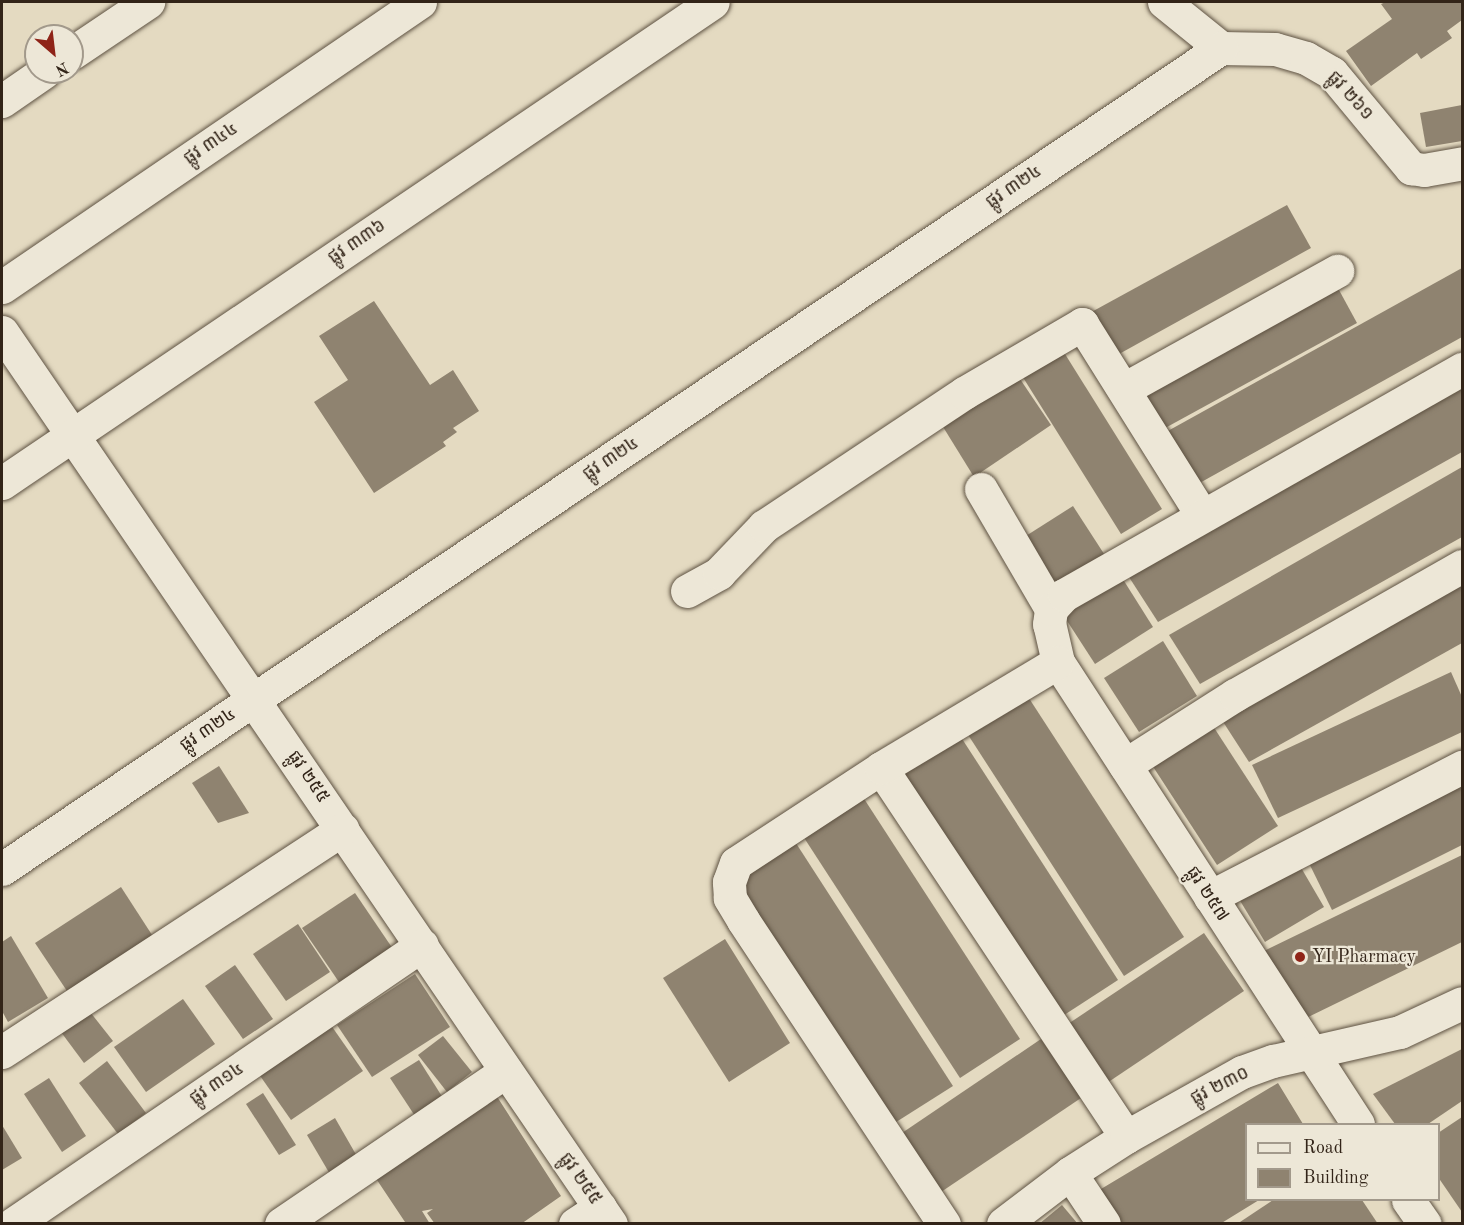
<!DOCTYPE html>
<html>
<head>
<meta charset="utf-8">
<style>
  body { margin:0 }
  #map { position:relative; width:1464px; height:1225px; overflow:hidden; background:#e4dac1; font-family:"Old Standard TT","Noto Sans Khmer",serif }
  div>[style] { position:absolute }
  .building>* { inset:0; background:#8f8370 }
  .roads { filter:drop-shadow(0 0 2px #5e5242) drop-shadow(0 0 2px #5e5242) }
  .minor>* { height:33px; margin:-16.5px; padding:0 16.5px; transform-origin:16.5px; border-radius:16.5px; background:#ede7d7 }
  .dots>* { width:16px; height:16px; translate:-50% -50%; box-sizing:border-box; border:3px solid #ede7d7; border-radius:50% }
  span { translate:-50% -50%; white-space:nowrap; text-align:center; line-height:1.15; -webkit-text-stroke:4.5px #ede7d7; paint-order:stroke }
  .street-label { font-size:18px; color:#322418 }
  .poi-label { font-size:18px; color:#322418 }
  .left { translate:0 -50%; text-align:left }
  .frame { position:absolute; inset:0; border:3px solid #322418; pointer-events:none }
  .legend { position:absolute; left:1245px; top:1123px; width:195px; height:78px; box-sizing:border-box; background:#ede7d7; border:2px solid #a2998b; margin:0; padding:8px 10px; list-style:none; font-size:18px; color:#322418 }
  .legend li { display:flex; align-items:center; gap:12px; height:30px }
  .legend b { width:30px; border:2px solid #a2998b }
  .north { position:absolute; left:24px; top:24px; width:60px; height:60px; box-sizing:border-box; background:#ede7d7; border:2px solid #a2998b; border-radius:50%; rotate:152deg; font-size:16px; font-weight:700; line-height:24px; text-align:center; color:#322418 }
  .north::after { content:''; display:block; margin:auto; width:21px; height:27px; background:#8f2418; clip-path:polygon(50% 0,100% 100%,50% 72%,0 100%) }
</style>
</head>
<body>
<div id="map">
  <div class="building">
    <i style="clip-path:polygon(1386px 2px,1462px 2px,1462px 20px,1447px 31px,1452px 38px,1421px 59px,1417px 53px,1371px 86px,1346px 51px,1392px 19px,1381px 4px)"></i>
    <i style="clip-path:polygon(1462px 105px,1462px 141px,1426px 147px,1420px 113px)"></i>
    <i style="clip-path:polygon(1287px 205px,1311px 248px,1110px 359px,1086px 315px)"></i>
    <i style="clip-path:polygon(1462px 268px,1462px 337px,1196px 485px,1166px 432px)"></i>
    <i style="clip-path:polygon(1333px 279px,1357px 323px,1156px 433px,1132px 390px)"></i>
    <i style="clip-path:polygon(374px 301px,430px 385px,453px 370px,479px 411px,453px 428px,457px 432px,443px 442px,446px 446px,374px 493px,314px 402px,348px 380px,319px 336px)"></i>
    <i style="clip-path:polygon(1060px 346px,1162px 509px,1121px 534px,1019px 371px)"></i>
    <i style="clip-path:polygon(1016px 373px,1051px 425px,974px 477px,940px 422px)"></i>
    <i style="clip-path:polygon(1462px 382px,1462px 452px,1158px 622px,1127px 574px)"></i>
    <i style="clip-path:polygon(1462px 467px,1462px 537px,1200px 684px,1169px 635px)"></i>
    <i style="clip-path:polygon(1073px 506px,1108px 560px,1050px 597px,1015px 543px)"></i>
    <i style="clip-path:polygon(1119px 573px,1153px 627px,1095px 664px,1060px 610px)"></i>
    <i style="clip-path:polygon(1462px 574px,1462px 643px,1249px 762px,1218px 714px)"></i>
    <i style="clip-path:polygon(1163px 641px,1197px 696px,1139px 732px,1104px 678px)"></i>
    <i style="clip-path:polygon(1451px 672px,1462px 697px,1462px 732px,1278px 818px,1252px 765px)"></i>
    <i style="clip-path:polygon(1023px 689px,1184px 937px,1124px 976px,963px 727px)"></i>
    <i style="clip-path:polygon(1211px 723px,1278px 826px,1217px 865px,1150px 762px)"></i>
    <i style="clip-path:polygon(957px 731px,1118px 980px,1058px 1019px,897px 770px)"></i>
    <i style="clip-path:polygon(219px 766px,249px 813px,218px 823px,192px 783px)"></i>
    <i style="clip-path:polygon(1462px 777px,1462px 845px,1332px 910px,1305px 855px)"></i>
    <i style="clip-path:polygon(859px 791px,1020px 1039px,960px 1078px,799px 830px)"></i>
    <i style="clip-path:polygon(792px 837px,953px 1086px,893px 1124px,732px 876px)"></i>
    <i style="clip-path:polygon(1462px 855px,1462px 942px,1298px 1022px,1264px 951px)"></i>
    <i style="clip-path:polygon(1296px 859px,1324px 907px,1265px 942px,1236px 894px)"></i>
    <i style="clip-path:polygon(121px 887px,154px 938px,69px 994px,35px 943px)"></i>
    <i style="clip-path:polygon(355px 893px,393px 949px,341px 985px,302px 928px)"></i>
    <i style="clip-path:polygon(298px 924px,330px 972px,286px 1001px,253px 954px)"></i>
    <i style="clip-path:polygon(1204px 933px,1244px 991px,1101px 1087px,1062px 1028px)"></i>
    <i style="clip-path:polygon(11px 936px,48px 998px,8px 1022px,2px 1011px,2px 942px)"></i>
    <i style="clip-path:polygon(725px 939px,790px 1043px,729px 1082px,663px 978px)"></i>
    <i style="clip-path:polygon(235px 965px,273px 1019px,243px 1039px,205px 986px)"></i>
    <i style="clip-path:polygon(415px 974px,450px 1027px,372px 1077px,337px 1025px)"></i>
    <i style="clip-path:polygon(183px 999px,215px 1044px,146px 1092px,114px 1047px)"></i>
    <i style="clip-path:polygon(83px 1003px,113px 1041px,84px 1063px,55px 1024px)"></i>
    <i style="clip-path:polygon(328px 1021px,363px 1071px,291px 1120px,256px 1070px)"></i>
    <i style="clip-path:polygon(443px 1036px,472px 1072px,447px 1092px,418px 1055px)"></i>
    <i style="clip-path:polygon(1041px 1039px,1081px 1098px,938px 1194px,899px 1135px)"></i>
    <i style="clip-path:polygon(1462px 1049px,1462px 1101px,1428px 1124px,1395px 1124px,1373px 1094px)"></i>
    <i style="clip-path:polygon(419px 1060px,443px 1098px,415px 1116px,390px 1078px)"></i>
    <i style="clip-path:polygon(107px 1061px,146px 1113px,118px 1134px,79px 1083px)"></i>
    <i style="clip-path:polygon(49px 1078px,86px 1136px,62px 1152px,24px 1094px)"></i>
    <i style="clip-path:polygon(1278px 1083px,1303px 1124px,1246px 1124px,1246px 1200px,1259px 1200px,1220px 1224px,1115px 1224px,1096px 1192px)"></i>
    <i style="clip-path:polygon(494px 1092px,561px 1196px,521px 1224px,435px 1224px,427px 1213px,433px 1209px,422px 1211px,430px 1224px,402px 1224px,405px 1222px,375px 1177px)"></i>
    <i style="clip-path:polygon(263px 1093px,296px 1145px,279px 1155px,246px 1104px)"></i>
    <i style="clip-path:polygon(1462px 1117px,1462px 1212px,1438px 1177px,1438px 1133px)"></i>
    <i style="clip-path:polygon(335px 1118px,362px 1165px,334px 1181px,307px 1135px)"></i>
    <i style="clip-path:polygon(2px 1125px,22px 1158px,2px 1170px)"></i>
    <i style="clip-path:polygon(1273px 1200px,1362px 1200px,1378px 1224px,1237px 1224px)"></i>
    <i style="clip-path:polygon(1062px 1205px,1078px 1224px,1039px 1224px)"></i>
  </div>
  <div class="roads">
    <div class="minor">
      <i style="left:1164px;top:2px;width:73px;rotate:38.9deg"></i>
      <i style="left:1221px;top:48px;width:54px;rotate:1.1deg"></i>
      <i style="left:1275px;top:49px;width:32px;rotate:16deg"></i>
      <i style="left:1306px;top:58px;width:30px;rotate:30deg"></i>
      <i style="left:1332px;top:73px;width:124px;rotate:50.3deg"></i>
      <i style="left:1411px;top:168px;width:13px;rotate:9deg"></i>
      <i style="left:1424px;top:170px;width:39px;rotate:-10deg"></i>
      <i style="left:72px;top:53px;width:92px;rotate:-33.9deg"></i>
      <i style="left:2px;top:101px;width:51px;rotate:-34.6deg"></i>
      <i style="left:2px;top:287px;width:506px;rotate:-34.29deg"></i>
      <i style="left:2px;top:332px;width:1080px;rotate:55.68deg"></i>
      <i style="left:1124px;top:389px;width:244px;rotate:-29deg"></i>
      <i style="left:2px;top:483px;width:858px;rotate:-34.08deg"></i>
      <i style="left:981px;top:489px;width:139px;rotate:59.7deg"></i>
      <i style="left:687px;top:591px;width:37px;rotate:-29deg"></i>
      <i style="left:719px;top:573px;width:65px;rotate:-46.2deg"></i>
      <i style="left:764px;top:526px;width:240px;rotate:-33.6deg"></i>
      <i style="left:964px;top:393px;width:137px;rotate:-30.3deg"></i>
      <i style="left:1082px;top:324px;width:226px;rotate:57.9deg"></i>
      <i style="left:1125px;top:765px;width:130px;rotate:-32.5deg"></i>
      <i style="left:1235px;top:695px;width:261px;rotate:-29.6deg"></i>
      <i style="left:881px;top:768px;width:443px;rotate:56.4deg"></i>
      <i style="left:2px;top:869px;width:1470px;rotate:-33.96deg"></i>
      <i style="left:1210px;top:897px;width:284px;rotate:-27.3deg"></i>
      <i style="left:2px;top:1052px;width:407px;rotate:-33.2deg"></i>
      <i style="left:1358px;top:1124px;width:551px;rotate:-123deg"></i>
      <i style="left:1058px;top:662px;width:39px;rotate:-103deg"></i>
      <i style="left:1049px;top:624px;width:15px;rotate:-82deg"></i>
      <i style="left:1051px;top:609px;width:19px;rotate:-47deg"></i>
      <i style="left:1064px;top:595px;width:458px;rotate:-29.6deg"></i>
      <i style="left:1070px;top:1173px;width:61px;rotate:56.3deg"></i>
      <i style="left:1408px;top:1200px;width:29px;rotate:55deg"></i>
      <i style="left:13px;top:1224px;width:495px;rotate:-34.3deg"></i>
      <i style="left:281px;top:1224px;width:272px;rotate:-34.2deg"></i>
      <i style="left:575px;top:1224px;width:30px;rotate:-33deg"></i>
      <i style="left:944px;top:1224px;width:364px;rotate:-123.5deg"></i>
      <i style="left:743px;top:920px;width:26px;rotate:-121deg"></i>
      <i style="left:730px;top:898px;width:16px;rotate:-94deg"></i>
      <i style="left:729px;top:882px;width:20px;rotate:-70deg"></i>
      <i style="left:736px;top:863px;width:173px;rotate:-33.2deg"></i>
      <i style="left:881px;top:768px;width:206px;rotate:-30.9deg"></i>
      <i style="left:1003px;top:1224px;width:84px;rotate:-37.3deg"></i>
      <i style="left:1070px;top:1173px;width:67px;rotate:-32.7deg"></i>
      <i style="left:1126px;top:1137px;width:133px;rotate:-29.3deg"></i>
      <i style="left:1242px;top:1072px;width:33px;rotate:-20deg"></i>
      <i style="left:1273px;top:1061px;width:130px;rotate:-12.9deg"></i>
      <i style="left:1400px;top:1032px;width:68px;rotate:-25.1deg"></i>
    </div>
  </div>
  <div class="dots">
    <i style="left:1300px;top:957px;background:#8f2418"></i>
  </div>
  <div class="street-label">
    <span style="left:1350px;top:96px;rotate:48deg">ផ្លូវ ២៦១</span>
    <span style="left:211px;top:144px;rotate:-34deg">ផ្លូវ ៣៤៤</span>
    <span style="left:1014px;top:187px;rotate:-34deg">ផ្លូវ ៣២៤</span>
    <span style="left:357px;top:242px;rotate:-34deg">ផ្លូវ ៣៣៦</span>
    <span style="left:611px;top:459px;rotate:-34deg">ផ្លូវ ៣២៤</span>
    <span style="left:208px;top:730px;rotate:-34deg">ផ្លូវ ៣២៤</span>
    <span style="left:308px;top:777px;rotate:56deg">ផ្លូវ ២៥៥</span>
    <span style="left:1207px;top:894px;rotate:57deg">ផ្លូវ ២៥៧</span>
    <span style="left:217px;top:1084px;rotate:-34deg">ផ្លូវ ៣១៤</span>
    <span style="left:1220px;top:1086px;rotate:-27deg">ផ្លូវ ២៣០</span>
    <span style="left:580px;top:1179px;rotate:55deg">ផ្លូវ ២៥៥</span>
  </div>
  <div class="poi-label">
    <span class="left" style="left:1312px;top:957px">YI Pharmacy</span>
  </div>
  <div class="frame"></div>
  <ul class="legend">
  <li><b style="height:8px;background:#ede7d7"></b>Road</li>
  <li><b style="height:16px;background:#8f8370"></b>Building</li>
  </ul>
  <div class="north">N</div>
</div>
</body>
</html>
